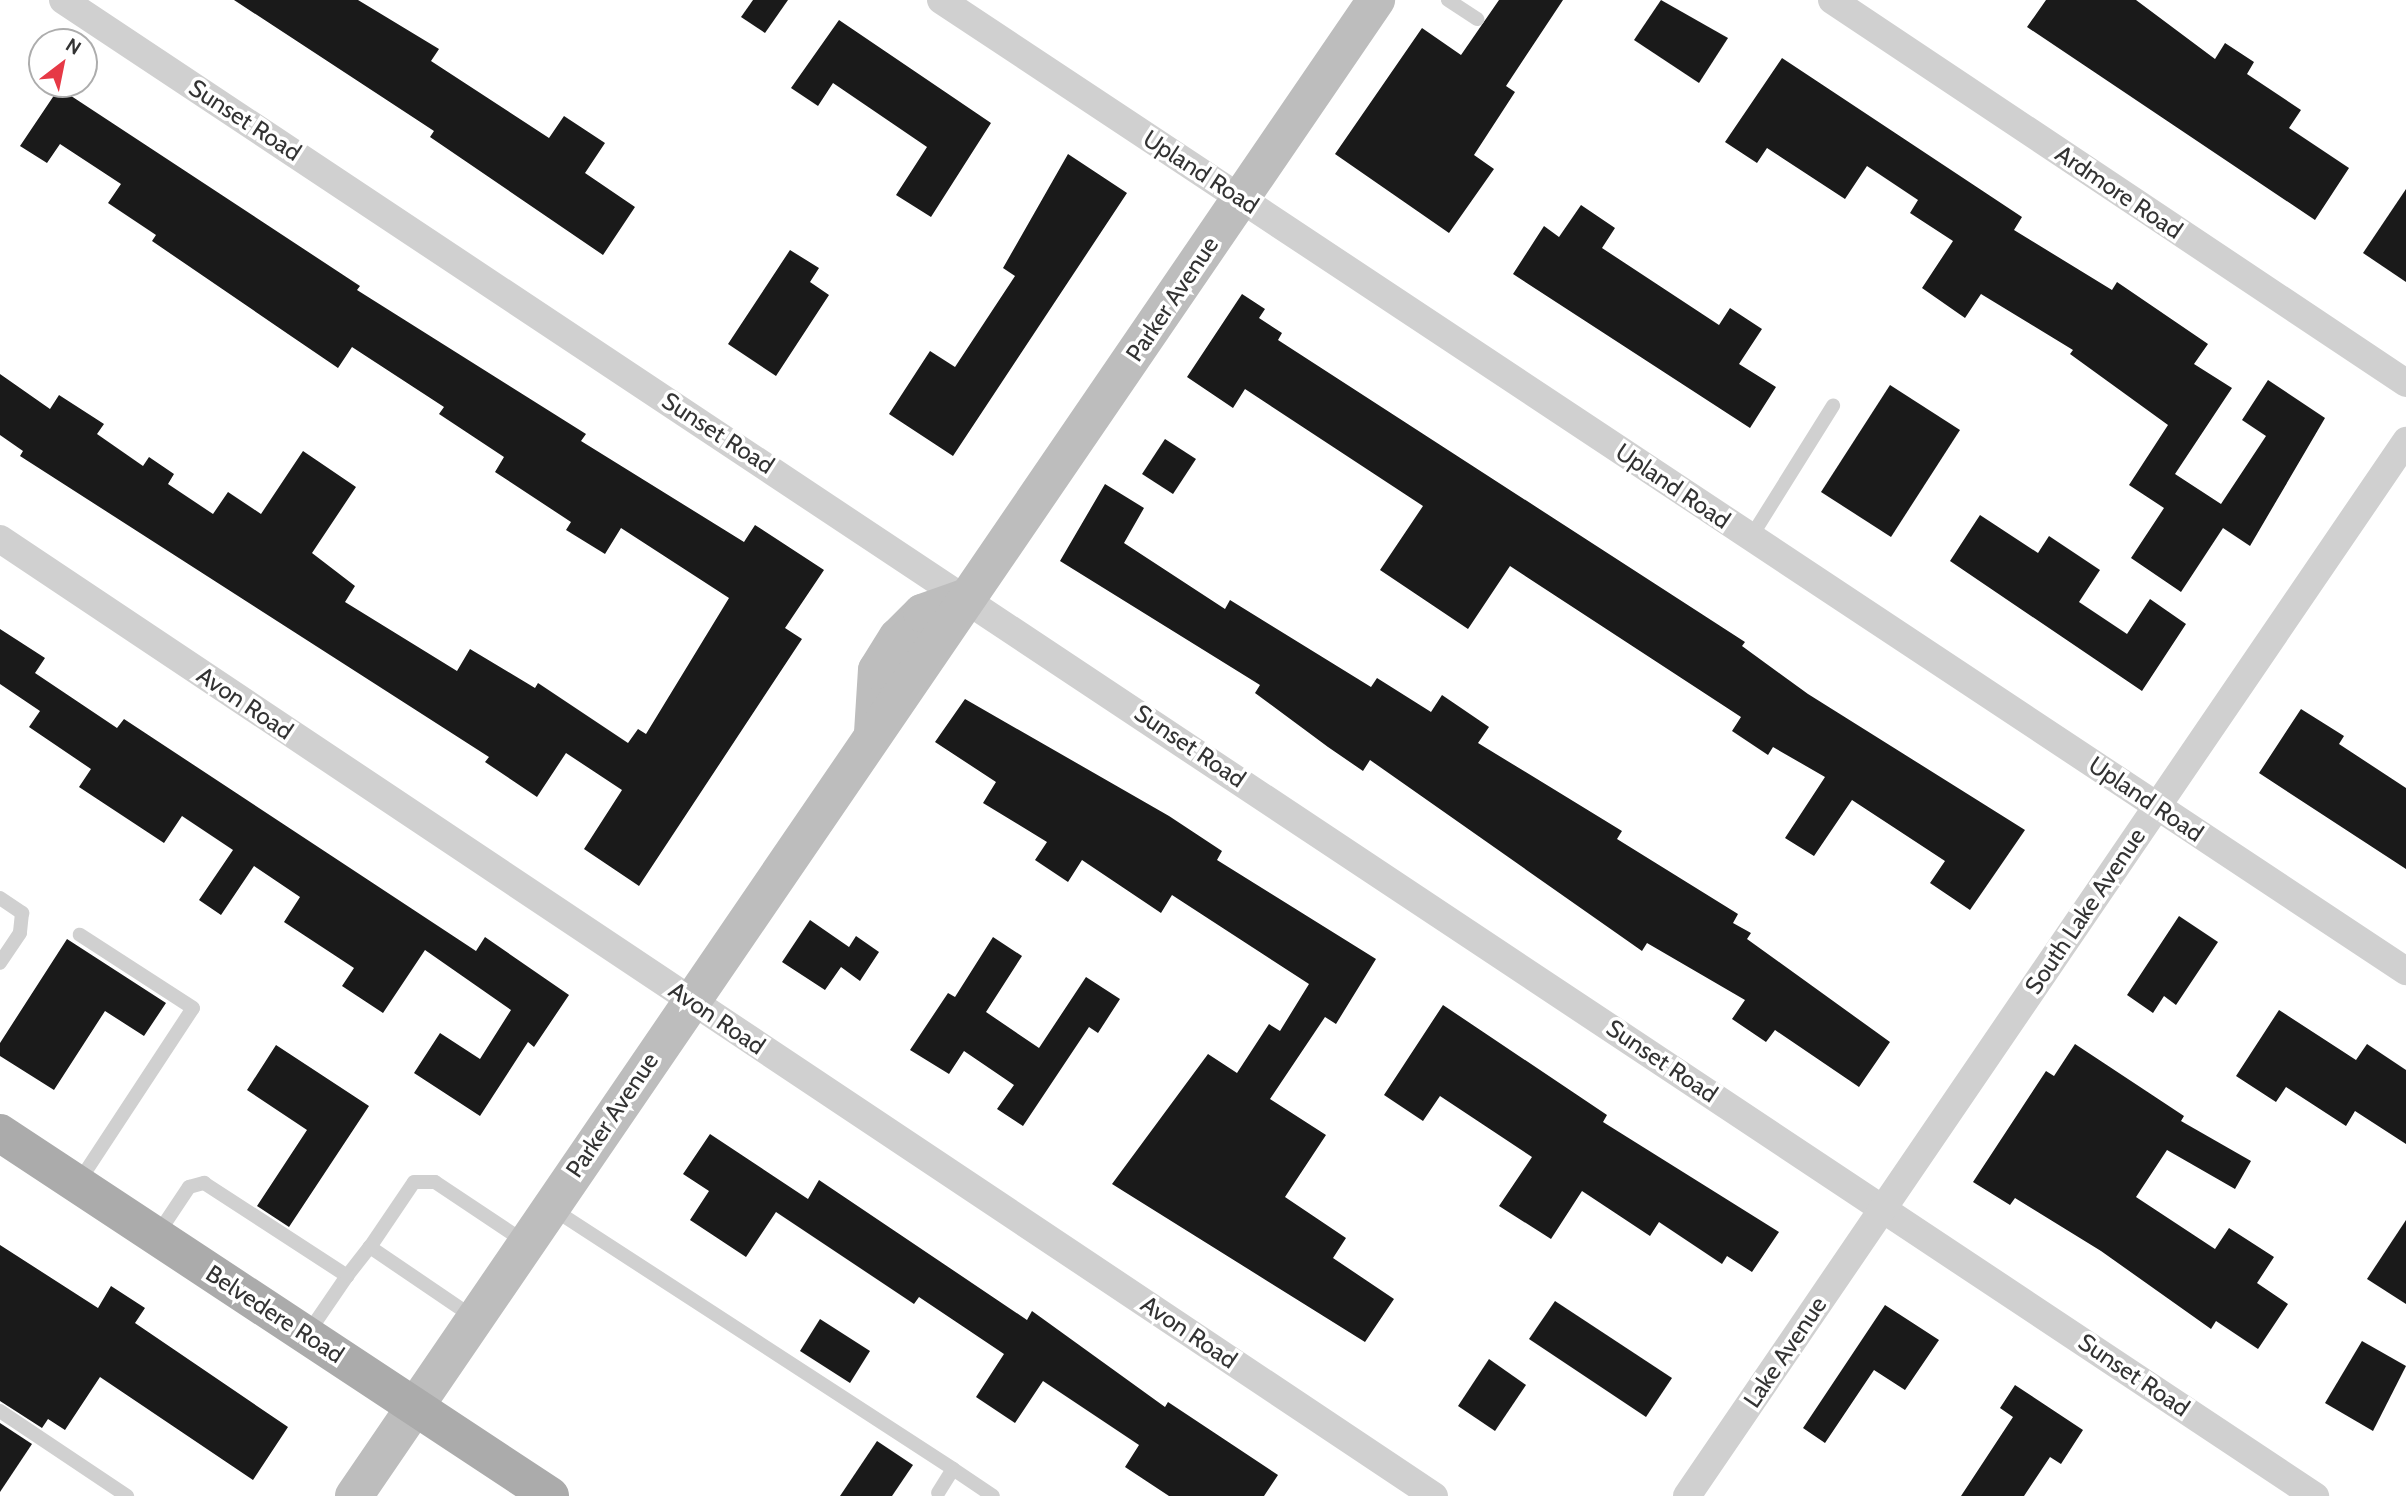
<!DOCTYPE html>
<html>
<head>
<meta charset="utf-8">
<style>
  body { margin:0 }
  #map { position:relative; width:2406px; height:1496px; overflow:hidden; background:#fff; font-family:Cabin,sans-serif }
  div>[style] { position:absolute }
  .building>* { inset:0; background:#1a1a1a }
  .lane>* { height:14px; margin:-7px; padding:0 7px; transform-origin:7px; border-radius:7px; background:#d0d0d0 }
  .street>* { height:28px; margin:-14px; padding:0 14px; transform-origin:14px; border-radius:14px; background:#d0d0d0 }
  .secondary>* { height:38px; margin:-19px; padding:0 19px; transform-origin:19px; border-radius:19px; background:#bdbdbd }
  .primary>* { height:38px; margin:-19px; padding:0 19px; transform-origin:19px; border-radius:19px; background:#ababab }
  span { translate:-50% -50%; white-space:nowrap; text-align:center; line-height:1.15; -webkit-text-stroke:7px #fff; paint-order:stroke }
  .street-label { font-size:24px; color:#333 }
  .north { position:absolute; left:28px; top:28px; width:70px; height:70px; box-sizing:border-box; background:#fff; border:2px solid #adadad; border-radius:50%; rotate:32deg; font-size:19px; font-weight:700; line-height:28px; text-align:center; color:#333 }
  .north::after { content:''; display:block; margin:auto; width:24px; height:32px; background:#e63946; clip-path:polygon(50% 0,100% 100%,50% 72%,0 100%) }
</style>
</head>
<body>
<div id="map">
  <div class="building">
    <i style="clip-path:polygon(234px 0,358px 0,439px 49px,431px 61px,549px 138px,564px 116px,605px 143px,585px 173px,635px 207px,603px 255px,430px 137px,434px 131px)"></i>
    <i style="clip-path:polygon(753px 0,788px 0,765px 33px,741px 17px)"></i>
    <i style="clip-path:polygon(1499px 0,1563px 0,1506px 86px,1515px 92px,1474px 155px,1494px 169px,1449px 233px,1335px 154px,1422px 28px,1461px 55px)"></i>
    <i style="clip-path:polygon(1661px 0,1728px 38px,1699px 83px,1634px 40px)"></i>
    <i style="clip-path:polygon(2046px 0,2136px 0,2215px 59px,2225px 43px,2254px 62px,2247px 74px,2301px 110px,2289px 128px,2349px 168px,2315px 220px,2027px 27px)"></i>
    <i style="clip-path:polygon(839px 20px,991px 123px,931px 217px,896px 195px,927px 147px,833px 83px,818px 106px,791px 88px)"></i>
    <i style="clip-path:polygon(1782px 58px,2022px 217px,2014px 230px,2112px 290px,2117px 282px,2208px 344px,2194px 364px,2232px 388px,2175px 474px,2221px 504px,2266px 436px,2242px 420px,2268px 380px,2325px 418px,2250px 546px,2223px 528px,2181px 592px,2131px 558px,2164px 508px,2129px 485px,2168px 425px,2070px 354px,2073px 350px,1981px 294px,1965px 318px,1922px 288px,1953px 241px,1910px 213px,1918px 200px,1867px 166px,1845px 199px,1767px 148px,1757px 163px,1725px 142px)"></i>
    <i style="clip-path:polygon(59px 88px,360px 286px,357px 290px,586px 434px,581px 441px,744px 542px,755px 525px,824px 570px,785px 628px,802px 639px,639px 886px,584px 849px,622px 790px,566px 753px,537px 797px,485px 762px,489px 757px,20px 456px,23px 451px,0 435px,0 374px,50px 409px,59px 395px,104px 424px,97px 434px,143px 466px,149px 457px,174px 474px,168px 484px,213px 514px,228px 492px,261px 514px,303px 451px,356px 487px,312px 553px,355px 586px,345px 602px,457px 671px,470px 649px,535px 688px,538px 683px,628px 743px,638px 729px,646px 734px,729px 598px,621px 528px,605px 554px,566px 530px,571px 522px,495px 472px,504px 457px,439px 414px,444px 407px,352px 347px,338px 368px,288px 334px,152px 241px,156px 235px,108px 203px,121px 184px,60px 144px,47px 163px,20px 146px)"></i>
    <i style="clip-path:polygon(1068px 154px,1127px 193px,953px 456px,889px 414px,930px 351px,955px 367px,1015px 276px,1003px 268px)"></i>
    <i style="clip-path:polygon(2406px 189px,2406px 282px,2363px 253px)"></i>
    <i style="clip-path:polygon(1581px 205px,1615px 228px,1602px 248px,1719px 325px,1730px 308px,1762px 329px,1739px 364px,1776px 387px,1750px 428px,1513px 274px,1544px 226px,1559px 237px)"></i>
    <i style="clip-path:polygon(790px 250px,819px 268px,810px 282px,829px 295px,776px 376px,728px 344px)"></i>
    <i style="clip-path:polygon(1242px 294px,1265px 309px,1259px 318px,1282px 333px,1278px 340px,1745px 642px,1742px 646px,1808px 694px,2025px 830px,1970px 910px,1930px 883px,1945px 861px,1852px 800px,1814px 856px,1785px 838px,1825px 777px,1773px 747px,1768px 755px,1732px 731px,1741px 717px,1510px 566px,1468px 629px,1380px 570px,1423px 506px,1245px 389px,1233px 408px,1187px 377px)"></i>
    <i style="clip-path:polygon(1890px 385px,1960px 430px,1891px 537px,1821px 492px)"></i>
    <i style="clip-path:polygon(1165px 439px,1196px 459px,1173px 494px,1142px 474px)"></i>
    <i style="clip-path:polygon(1105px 484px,1144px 508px,1124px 543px,1225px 609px,1230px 600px,1371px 687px,1377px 678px,1431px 712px,1442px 695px,1489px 727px,1478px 743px,1622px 831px,1617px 839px,1738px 914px,1733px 923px,1751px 933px,1747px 939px,1890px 1042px,1859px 1087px,1775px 1030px,1766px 1042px,1732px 1019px,1745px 1000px,1647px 943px,1642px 951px,1370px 760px,1363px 771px,1328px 747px,1255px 693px,1260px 685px,1060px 561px)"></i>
    <i style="clip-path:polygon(1980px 515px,2038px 553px,2049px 536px,2100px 570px,2079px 602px,2127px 634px,2150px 599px,2186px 624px,2142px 691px,1950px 561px)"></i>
    <i style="clip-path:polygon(0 629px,45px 658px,35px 673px,117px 728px,124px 719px,476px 951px,485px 937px,569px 995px,534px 1047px,528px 1042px,480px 1116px,414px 1073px,440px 1033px,480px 1059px,511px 1010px,425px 950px,383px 1013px,342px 986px,354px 968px,284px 922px,300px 897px,254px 866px,221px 915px,199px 900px,233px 850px,182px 816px,164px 843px,79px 787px,91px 769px,29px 727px,40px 711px,0 684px)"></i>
    <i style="clip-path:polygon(965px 699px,1169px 816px,1222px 851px,1217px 860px,1376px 959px,1336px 1024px,1325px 1017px,1270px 1099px,1326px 1135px,1285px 1197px,1346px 1238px,1333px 1258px,1394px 1299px,1365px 1342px,1112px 1184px,1208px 1054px,1237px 1073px,1269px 1024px,1280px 1031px,1309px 984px,1172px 895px,1161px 913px,1082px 860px,1068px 882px,1035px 860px,1047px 842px,983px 803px,996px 782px,935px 742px)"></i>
    <i style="clip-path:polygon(2301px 709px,2344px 736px,2339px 744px,2406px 788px,2406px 869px,2259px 773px)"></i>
    <i style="clip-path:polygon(2179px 916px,2218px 942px,2176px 1005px,2164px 996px,2153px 1013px,2127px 995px)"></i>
    <i style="clip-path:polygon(810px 920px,849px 947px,856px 936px,879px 952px,860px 981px,841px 967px,825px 990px,782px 962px)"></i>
    <i style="clip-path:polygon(993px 937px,1022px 956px,986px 1012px,1039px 1048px,1086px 977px,1120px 999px,1098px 1033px,1089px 1027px,1023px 1126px,997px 1109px,1014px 1085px,964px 1051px,949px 1074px,910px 1050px,948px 993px,955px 997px)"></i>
    <i style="clip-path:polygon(67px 939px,166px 1003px,144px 1036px,105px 1011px,54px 1090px,0 1056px,0 1043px)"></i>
    <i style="clip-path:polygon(1443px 1005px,1607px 1115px,1603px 1122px,1779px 1232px,1752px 1272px,1727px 1256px,1722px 1264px,1659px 1222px,1650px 1236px,1582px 1191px,1551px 1239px,1499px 1206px,1532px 1157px,1440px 1096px,1423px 1121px,1384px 1095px)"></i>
    <i style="clip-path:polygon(2279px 1010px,2356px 1060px,2367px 1044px,2406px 1070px,2406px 1144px,2355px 1111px,2346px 1126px,2286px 1087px,2276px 1102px,2236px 1076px)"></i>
    <i style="clip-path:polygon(2075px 1044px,2184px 1116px,2181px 1121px,2251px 1161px,2235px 1189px,2167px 1150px,2136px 1197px,2215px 1249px,2229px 1228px,2274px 1257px,2257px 1283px,2288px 1304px,2258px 1349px,2216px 1321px,2211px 1329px,2101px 1251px,2015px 1198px,2010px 1205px,1973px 1182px,2046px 1071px,2054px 1076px)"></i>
    <i style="clip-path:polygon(276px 1045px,369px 1106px,289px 1227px,257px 1206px,307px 1130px,247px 1090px)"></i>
    <i style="clip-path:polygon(710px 1134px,808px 1199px,819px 1180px,1027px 1320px,1032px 1311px,1165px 1407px,1168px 1402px,1278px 1475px,1264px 1496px,1169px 1496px,1125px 1467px,1139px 1445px,1043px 1381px,1015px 1423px,976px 1397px,1004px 1354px,919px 1297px,914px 1304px,776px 1212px,746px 1257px,690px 1220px,709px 1191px,683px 1174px)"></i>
    <i style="clip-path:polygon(2406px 1220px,2406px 1304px,2367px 1279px)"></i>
    <i style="clip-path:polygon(0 1245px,98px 1308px,111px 1286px,145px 1308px,135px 1323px,288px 1427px,253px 1480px,100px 1377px,65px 1430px,48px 1419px,42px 1428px,0 1401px)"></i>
    <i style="clip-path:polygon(1555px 1301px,1672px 1378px,1646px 1417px,1529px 1339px)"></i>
    <i style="clip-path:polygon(1885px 1305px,1939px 1340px,1905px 1390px,1874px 1370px,1825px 1443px,1803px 1428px)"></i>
    <i style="clip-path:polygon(820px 1319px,870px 1351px,850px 1383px,800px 1351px)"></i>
    <i style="clip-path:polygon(2362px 1341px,2406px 1366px,2373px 1431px,2325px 1403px)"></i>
    <i style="clip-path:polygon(1489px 1359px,1526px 1385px,1495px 1431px,1458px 1406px)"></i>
    <i style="clip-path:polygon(2015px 1385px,2083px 1430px,2061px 1464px,2050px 1457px,2024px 1496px,1961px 1496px,2013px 1417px,2000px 1408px)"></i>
    <i style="clip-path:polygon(0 1423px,32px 1444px,0 1492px)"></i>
    <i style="clip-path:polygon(877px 1441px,913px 1465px,892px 1496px,840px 1496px)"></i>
  </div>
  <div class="lane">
    <i style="left:1448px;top:0;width:35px;rotate:33deg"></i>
    <i style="left:1751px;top:537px;width:155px;rotate:-58deg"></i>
    <i style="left:0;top:898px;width:27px;rotate:34deg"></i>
    <i style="left:22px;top:913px;width:20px;rotate:96deg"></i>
    <i style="left:20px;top:933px;width:36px;rotate:124deg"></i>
    <i style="left:78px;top:1183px;width:209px;rotate:-56.7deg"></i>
    <i style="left:193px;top:1008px;width:135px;rotate:-147.1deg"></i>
    <i style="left:553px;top:1209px;width:477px;rotate:33deg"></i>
    <i style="left:953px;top:1469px;width:28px;rotate:122deg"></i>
    <i style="left:157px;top:1235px;width:58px;rotate:-56.3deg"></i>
    <i style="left:189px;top:1187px;width:16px;rotate:-15deg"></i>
    <i style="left:204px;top:1183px;width:171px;rotate:33deg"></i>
    <i style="left:347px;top:1276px;width:69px;rotate:124.4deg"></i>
    <i style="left:347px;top:1276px;width:37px;rotate:-52deg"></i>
    <i style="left:473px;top:1317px;width:125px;rotate:-145.8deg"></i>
    <i style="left:370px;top:1247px;width:78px;rotate:-55.9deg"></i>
    <i style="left:414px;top:1182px;width:21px"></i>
    <i style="left:435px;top:1182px;width:108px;rotate:33.7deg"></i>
    <i style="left:0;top:1411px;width:153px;rotate:33.8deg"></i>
    <i style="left:953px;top:1469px;width:48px;rotate:34deg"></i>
  </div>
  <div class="street">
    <i style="left:63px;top:0;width:2704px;rotate:33.6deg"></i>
    <i style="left:941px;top:0;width:1758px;rotate:33.54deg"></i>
    <i style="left:1832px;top:0;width:690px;rotate:33.71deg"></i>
    <i style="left:0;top:539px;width:1724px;rotate:33.72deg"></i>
    <i style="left:1687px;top:1496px;width:1277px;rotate:-55.72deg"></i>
  </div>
  <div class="secondary">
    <i style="left:873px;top:733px;width:63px;rotate:-86.4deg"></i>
    <i style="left:877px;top:670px;width:39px;rotate:-58deg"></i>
    <i style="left:898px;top:637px;width:34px;rotate:-45deg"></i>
    <i style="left:922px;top:613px;width:48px;rotate:-19.6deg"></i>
    <i style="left:354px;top:1496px;width:1812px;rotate:-55.66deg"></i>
  </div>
  <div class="primary">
    <i style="left:0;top:1133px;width:659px;rotate:33.42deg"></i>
  </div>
  <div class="street-label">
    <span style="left:245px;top:120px;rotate:33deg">Sunset Road</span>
    <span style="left:1201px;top:172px;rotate:33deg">Upland Road</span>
    <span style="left:2119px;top:192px;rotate:34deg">Ardmore Road</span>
    <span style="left:1172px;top:299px;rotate:-56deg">Parker Avenue</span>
    <span style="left:718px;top:433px;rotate:33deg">Sunset Road</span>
    <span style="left:1673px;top:486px;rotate:34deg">Upland Road</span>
    <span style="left:245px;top:703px;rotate:34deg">Avon Road</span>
    <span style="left:1190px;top:746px;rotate:34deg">Sunset Road</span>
    <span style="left:2146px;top:799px;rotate:34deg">Upland Road</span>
    <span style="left:2085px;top:911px;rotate:-56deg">South Lake Avenue</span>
    <span style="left:717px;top:1018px;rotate:34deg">Avon Road</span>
    <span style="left:1662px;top:1061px;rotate:34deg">Sunset Road</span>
    <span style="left:612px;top:1115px;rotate:-56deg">Parker Avenue</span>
    <span style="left:275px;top:1314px;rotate:33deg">Belvedere Road</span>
    <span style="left:1189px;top:1332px;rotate:34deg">Avon Road</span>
    <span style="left:1785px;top:1352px;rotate:-56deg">Lake Avenue</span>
    <span style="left:2134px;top:1375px;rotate:34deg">Sunset Road</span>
  </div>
  <div class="north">N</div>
</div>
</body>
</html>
